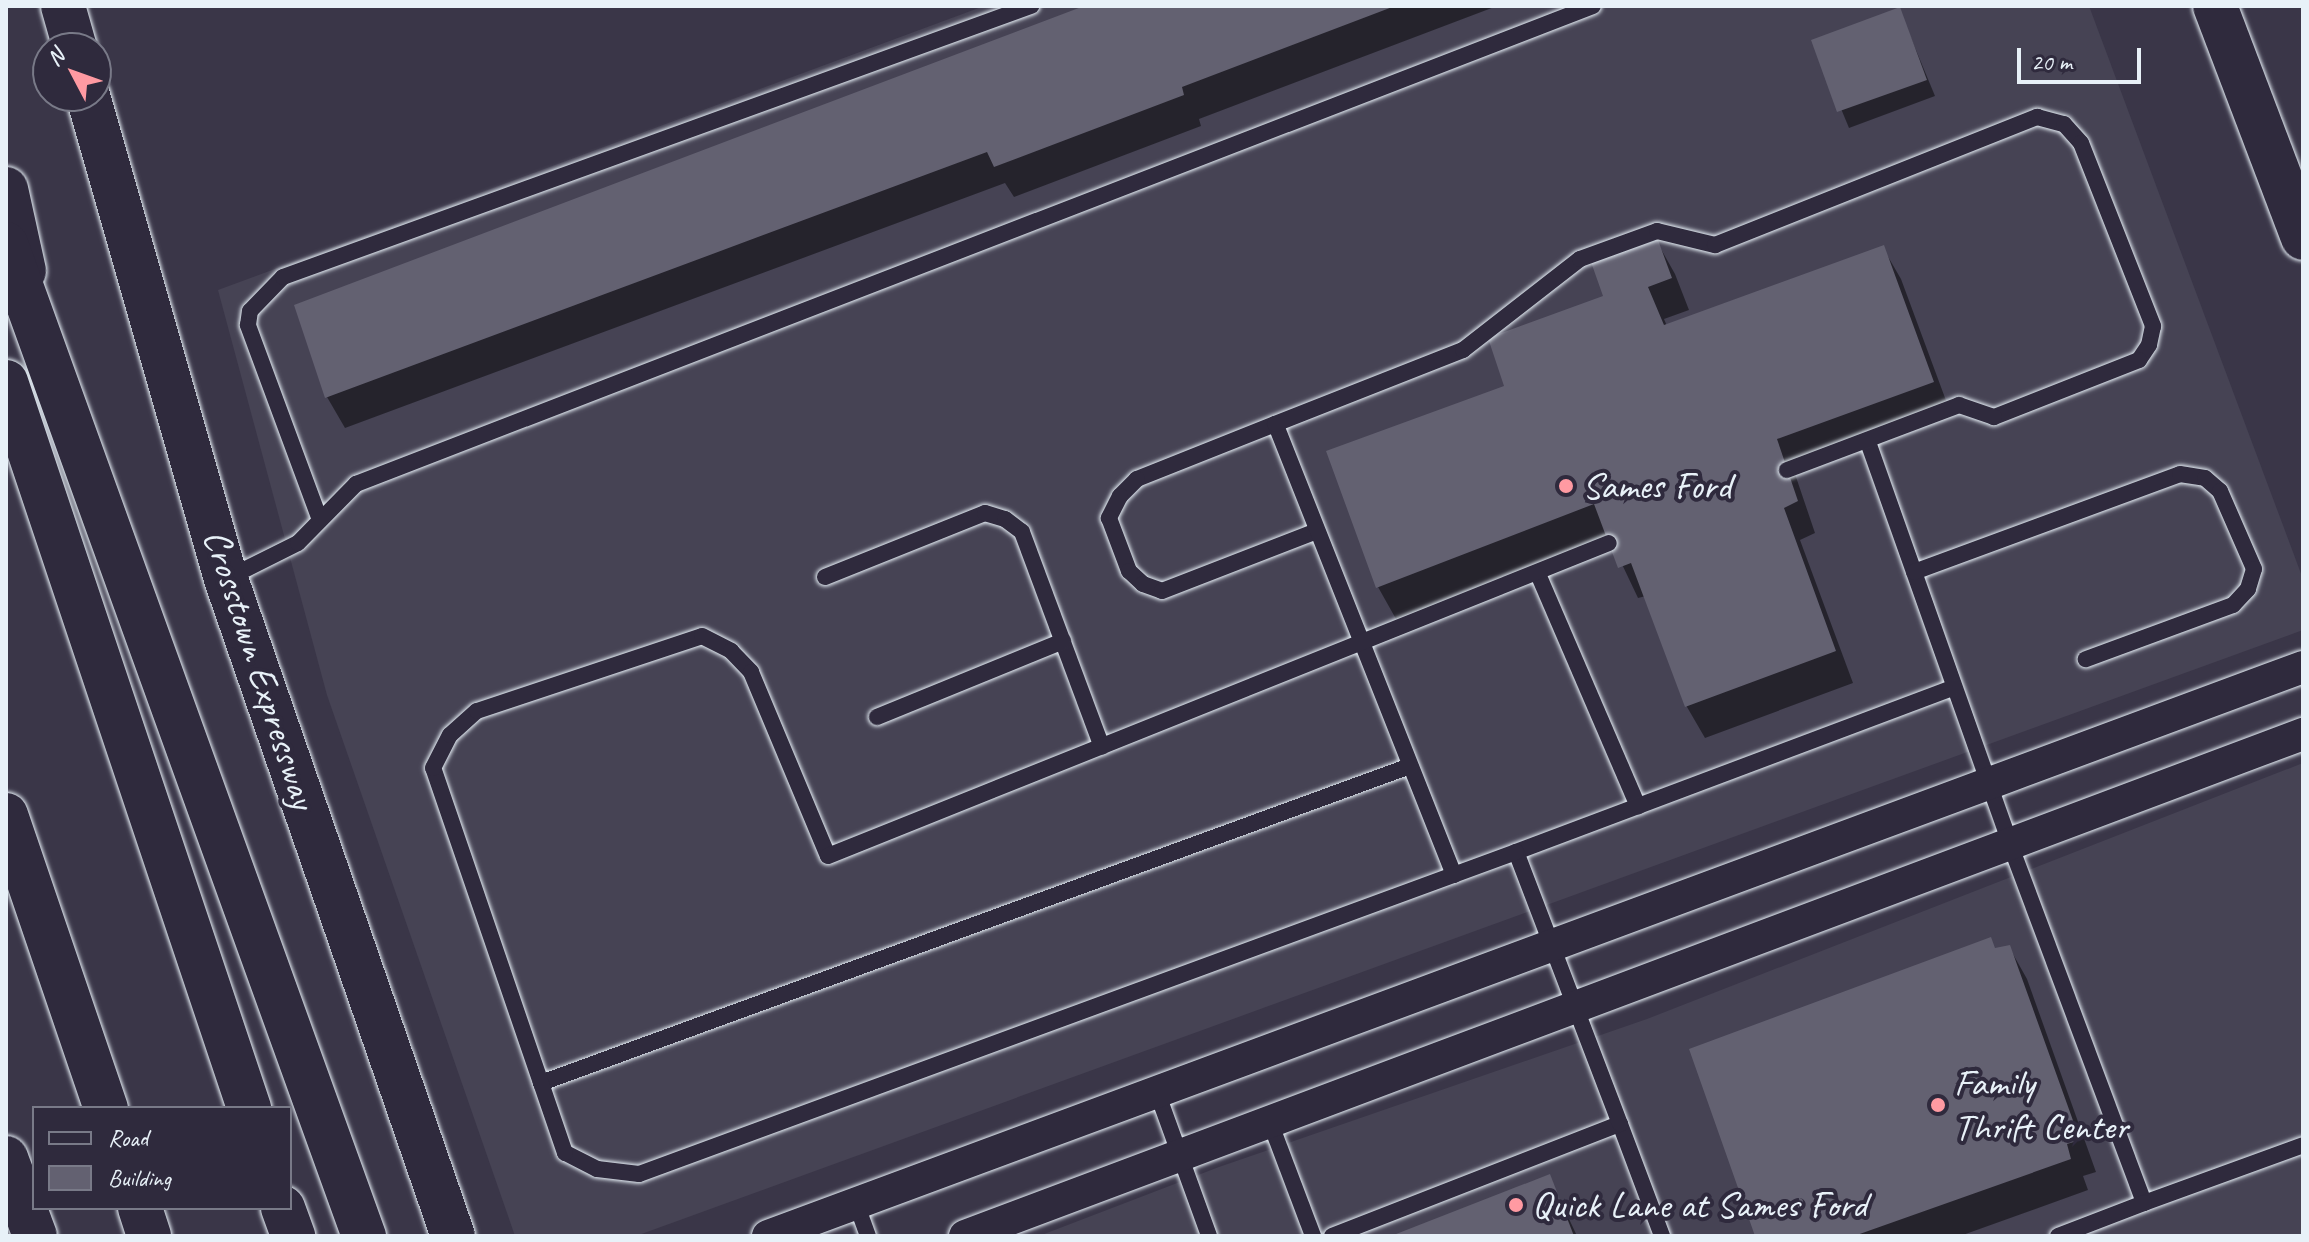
<!DOCTYPE html>
<html>
<head>
<meta charset="utf-8">
<style>
  body { margin:0 }
  #map { position:relative; width:2309px; height:1242px; overflow:hidden; background:#3a3648; font-family:Caveat,sans-serif }
  div>[style] { position:absolute }
  .built>* { inset:0; background:#464354 }
  .shadow>* { inset:0; background:#0007 }
  .building>* { inset:0; background:#636171 }
  .roads { filter:drop-shadow(0 0 2px #e8f1f8) drop-shadow(0 0 2px #e8f1f8) }
  .service>* { height:16px; margin:-8px; padding:0 8px; transform-origin:8px; border-radius:8px; background:#2f2a3d }
  .minor>* { height:32px; margin:-16px; padding:0 16px; transform-origin:16px; border-radius:16px; background:#2f2a3d }
  .secondary>* { height:44px; margin:-22px; padding:0 22px; transform-origin:22px; border-radius:22px; background:#2f2a3d }
  .motorway>* { height:44px; margin:-22px; padding:0 22px; transform-origin:22px; border-radius:22px; background:#2f2a3d }
  .dots>* { width:22px; height:22px; translate:-50% -50%; box-sizing:border-box; border:4px solid #2f2a3d; border-radius:50% }
  span { translate:-50% -50%; white-space:nowrap; text-align:center; line-height:1.15; -webkit-text-stroke:8px #2f2a3d; paint-order:stroke }
  .poi-label { font-size:38px; color:#e8f1f8 }
  .left { translate:0 -50%; text-align:left }
  .street-label { font-size:38px; color:#e8f1f8 }
  .frame { position:absolute; inset:0; border:8px solid #e8f1f8; pointer-events:none }
  .legend { position:absolute; left:32px; top:1106px; width:260px; height:104px; box-sizing:border-box; background:#2f2a3d; border:2px solid #797a88; margin:0; padding:10px 14px; list-style:none; font-size:24px; color:#e8f1f8 }
  .legend li { display:flex; align-items:center; gap:16px; height:40px }
  .legend b { width:40px; border:2px solid #797a88 }
  .north { position:absolute; left:32px; top:32px; width:80px; height:80px; box-sizing:border-box; background:#2f2a3d; border:2px solid #797a88; border-radius:50%; rotate:311deg; font-size:22px; font-weight:700; line-height:32px; text-align:center; color:#e8f1f8 }
  .north::after { content:''; display:block; margin:auto; width:28px; height:36px; background:#ff9aa2; clip-path:polygon(50% 0,100% 100%,50% 72%,0 100%) }
  .scale { position:absolute; left:2017px; top:48px; width:124px; height:36px; box-sizing:border-box; border:4px solid #e8f1f8; border-top:0; padding-left:10px; font-size:24px; line-height:28px; white-space:nowrap; color:#e8f1f8; -webkit-text-stroke:6px #2f2a3d; paint-order:stroke }
</style>
</head>
<body>
<div id="map">
  <div class="built">
    <i style="clip-path:polygon(984px 6px,2089px 6px,2303px 579px,2303px 630px,636px 1236px,515px 1236px,327px 695px,218px 290px)"></i>
    <i style="clip-path:polygon(2303px 763px,2303px 1236px,1039px 1236px,1219px 1167px,1647px 1019px)"></i>
  </div>
  <div class="shadow">
    <i style="clip-path:polygon(1089px 6px,1497px 6px,1199px 119px,1201px 126px,1014px 197px,1005px 183px,345px 428px,327px 397px)"></i>
    <i style="clip-path:polygon(1899px 9px,1935px 96px,1849px 128px,1813px 41px)"></i>
    <i style="clip-path:polygon(1657px 242px,1675px 274px,1689px 310px,1664px 319px,1667px 326px,1883px 248px,1901px 279px,1951px 414px,1794px 471px,1815px 533px,1800px 540px,1853px 683px,1705px 738px,1687px 707px,1646px 596px,1638px 598px,1609px 537px,1396px 619px,1378px 587px,1328px 452px,1507px 387px,1606px 297px)"></i>
    <i style="clip-path:polygon(2009px 947px,2027px 979px,2096px 1172px,2083px 1176px,2088px 1190px,1960px 1236px,1757px 1236px,1996px 950px)"></i>
    <i style="clip-path:polygon(1549px 1176px,1577px 1236px,1396px 1236px)"></i>
  </div>
  <div class="building">
    <i style="clip-path:polygon(1084px 6px,1395px 6px,1182px 87px,1184px 95px,994px 167px,987px 152px,325px 398px,294px 305px)"></i>
    <i style="clip-path:polygon(1900px 7px,1927px 80px,1837px 112px,1811px 40px)"></i>
    <i style="clip-path:polygon(1658px 240px,1672px 278px,1648px 287px,1664px 325px,1884px 245px,1934px 382px,1777px 439px,1798px 501px,1784px 508px,1836px 651px,1685px 707px,1631px 563px,1618px 568px,1594px 504px,1376px 588px,1326px 451px,1504px 386px,1488px 338px,1603px 296px,1591px 262px)"></i>
    <i style="clip-path:polygon(1991px 937px,1995px 948px,2010px 945px,2080px 1140px,2067px 1144px,2071px 1159px,1854px 1236px,1755px 1236px,1689px 1049px)"></i>
    <i style="clip-path:polygon(1550px 1174px,1574px 1236px,1391px 1236px)"></i>
  </div>
  <div class="roads">
    <div class="service">
      <i style="left:1275px;top:424px;width:149px;rotate:158.3deg"></i>
      <i style="left:1137px;top:479px;width:24px;rotate:135deg"></i>
      <i style="left:1120px;top:496px;width:25px;rotate:117deg"></i>
      <i style="left:1109px;top:518px;width:57px;rotate:69.3deg"></i>
      <i style="left:1129px;top:571px;width:19px;rotate:43deg"></i>
      <i style="left:1143px;top:584px;width:20px;rotate:20deg"></i>
      <i style="left:1162px;top:591px;width:166px;rotate:-21.2deg"></i>
      <i style="left:1868px;top:442px;width:426px;rotate:70.5deg"></i>
      <i style="left:2010px;top:844px;width:383px;rotate:69.5deg"></i>
      <i style="left:2144px;top:1203px;width:169px;rotate:-20deg"></i>
      <i style="left:320px;top:520px;width:208px;rotate:-110.3deg"></i>
      <i style="left:248px;top:325px;width:14px;rotate:-82deg"></i>
      <i style="left:250px;top:311px;width:47px;rotate:-45.9deg"></i>
      <i style="left:283px;top:277px;width:796px;rotate:-19.92deg"></i>
      <i style="left:1914px;top:572px;width:283px;rotate:-20.2deg"></i>
      <i style="left:2180px;top:474px;width:25px;rotate:9deg"></i>
      <i style="left:2205px;top:478px;width:20px;rotate:41deg"></i>
      <i style="left:2220px;top:491px;width:85px;rotate:66.4deg"></i>
      <i style="left:2254px;top:569px;width:21px;rotate:107deg"></i>
      <i style="left:2248px;top:589px;width:22px;rotate:133deg"></i>
      <i style="left:2233px;top:605px;width:157px;rotate:159.8deg"></i>
      <i style="left:1538px;top:574px;width:253px;rotate:66.7deg"></i>
      <i style="left:825px;top:577px;width:172px;rotate:-21.8deg"></i>
      <i style="left:985px;top:513px;width:21px;rotate:17deg"></i>
      <i style="left:1005px;top:519px;width:21px;rotate:37deg"></i>
      <i style="left:1022px;top:532px;width:229px;rotate:69.6deg"></i>
      <i style="left:228px;top:578px;width:78px;rotate:-26.6deg"></i>
      <i style="left:298px;top:543px;width:83px;rotate:-45.5deg"></i>
      <i style="left:356px;top:484px;width:1326px;rotate:-21.13deg"></i>
      <i style="left:877px;top:717px;width:201px;rotate:-22.2deg"></i>
      <i style="left:1516px;top:852px;width:468px;rotate:-20.6deg"></i>
      <i style="left:1454px;top:875px;width:485px;rotate:-111.6deg"></i>
      <i style="left:1275px;top:424px;width:202px;rotate:-21.5deg"></i>
      <i style="left:1463px;top:350px;width:148px;rotate:-37.9deg"></i>
      <i style="left:1580px;top:259px;width:82px;rotate:-20deg"></i>
      <i style="left:1657px;top:231px;width:60px;rotate:13.6deg"></i>
      <i style="left:1715px;top:245px;width:347px;rotate:-21.7deg"></i>
      <i style="left:2037px;top:117px;width:28px;rotate:15deg"></i>
      <i style="left:2064px;top:124px;width:25px;rotate:48deg"></i>
      <i style="left:2081px;top:143px;width:197px;rotate:68.5deg"></i>
      <i style="left:2153px;top:326px;width:19px;rotate:102deg"></i>
      <i style="left:2149px;top:345px;width:18px;rotate:124deg"></i>
      <i style="left:2139px;top:360px;width:156px;rotate:158.5deg"></i>
      <i style="left:1994px;top:417px;width:37px;rotate:-161deg"></i>
      <i style="left:1959px;top:405px;width:184px;rotate:159.3deg"></i>
      <i style="left:541px;top:1083px;width:925px;rotate:-20.04deg"></i>
      <i style="left:1157px;top:1092px;width:153px;rotate:70.1deg"></i>
      <i style="left:1270px;top:1122px;width:122px;rotate:69.3deg"></i>
      <i style="left:1620px;top:1124px;width:120px;rotate:69.4deg"></i>
      <i style="left:856px;top:1203px;width:35px;rotate:70deg"></i>
      <i style="left:1332px;top:1236px;width:309px;rotate:-21.3deg"></i>
      <i style="left:1620px;top:1124px;width:291px;rotate:-110.9deg"></i>
      <i style="left:1516px;top:852px;width:934px;rotate:159.84deg"></i>
      <i style="left:639px;top:1174px;width:42px;rotate:-173.2deg"></i>
      <i style="left:597px;top:1169px;width:36px;rotate:-153deg"></i>
      <i style="left:565px;top:1153px;width:407px;rotate:-108.9deg"></i>
      <i style="left:433px;top:768px;width:37px;rotate:-63deg"></i>
      <i style="left:450px;top:735px;width:36px;rotate:-42deg"></i>
      <i style="left:477px;top:711px;width:237px;rotate:-18.4deg"></i>
      <i style="left:702px;top:636px;width:33px;rotate:27deg"></i>
      <i style="left:731px;top:651px;width:29px;rotate:46deg"></i>
      <i style="left:751px;top:672px;width:199px;rotate:67.3deg"></i>
      <i style="left:828px;top:856px;width:841px;rotate:-21.84deg"></i>
      <i style="left:2058px;top:1236px;width:92px;rotate:-21deg"></i>
    </div>
    <div class="minor">
      <i style="left:768px;top:1236px;width:1637px;rotate:-20.34deg"></i>
      <i style="left:965px;top:1236px;width:1429px;rotate:-20.57deg"></i>
    </div>
    <div class="secondary">
      <i style="left:63px;top:6px;width:44px;rotate:74.1deg"></i>
      <i style="left:2215px;top:6px;width:248px;rotate:69.2deg"></i>
      <i style="left:88px;top:96px;width:502px;rotate:74.05deg"></i>
      <i style="left:226px;top:579px;width:695px;rotate:70.94deg"></i>
      <i style="left:6px;top:1158px;width:83px;rotate:69.6deg"></i>
    </div>
    <div class="motorway">
      <i style="left:6px;top:189px;width:84px;rotate:77.6deg"></i>
      <i style="left:6px;top:244px;width:1055px;rotate:70.16deg"></i>
      <i style="left:6px;top:382px;width:766px;rotate:71.49deg"></i>
      <i style="left:6px;top:815px;width:310px;rotate:71.2deg"></i>
      <i style="left:140px;top:1208px;width:29px;rotate:72deg"></i>
      <i style="left:283px;top:1208px;width:30px;rotate:70deg"></i>
    </div>
  </div>
  <div class="dots">
    <i style="left:1566px;top:486px;background:#ff9aa2"></i>
    <i style="left:1938px;top:1105px;background:#ff9aa2"></i>
    <i style="left:1516px;top:1205px;background:#ff9aa2"></i>
  </div>
  <div class="poi-label">
    <span class="left" style="left:1582px;top:486px">Sames Ford</span>
    <span class="left" style="left:1954px;top:1105px">Family<br>Thrift Center</span>
    <span class="left" style="left:1532px;top:1205px">Quick Lane at Sames Ford</span>
  </div>
  <div class="street-label">
    <span style="left:260px;top:669px;rotate:72deg">Crosstown Expressway</span>
  </div>
  <div class="frame"></div>
  <ul class="legend">
  <li><b style="height:10px;background:#2f2a3d"></b>Road</li>
  <li><b style="height:22px;background:#636171"></b>Building</li>
  </ul>
  <div class="north">N</div>
  <div class="scale">20 m</div>
</div>
</body>
</html>
